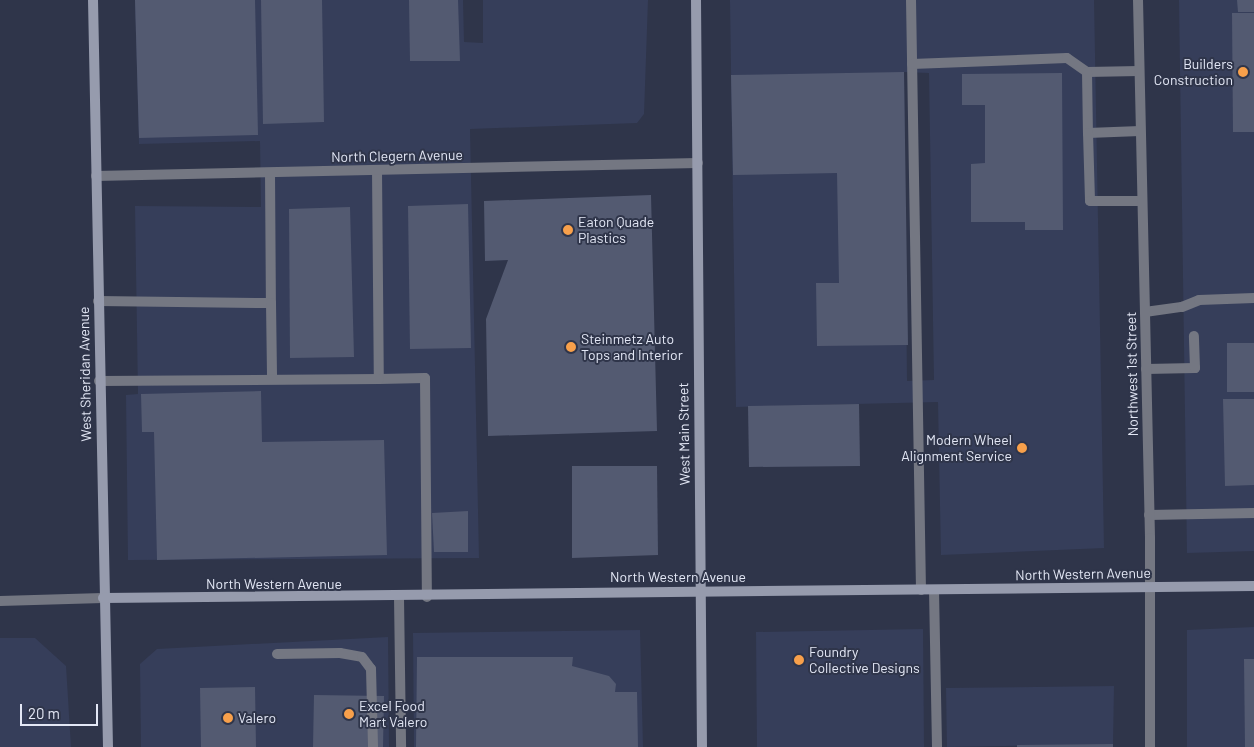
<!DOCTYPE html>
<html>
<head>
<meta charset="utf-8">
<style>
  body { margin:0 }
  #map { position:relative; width:1254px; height:747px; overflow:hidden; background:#2f354a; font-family:Barlow,sans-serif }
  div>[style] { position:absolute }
  .built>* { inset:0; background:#363e5a }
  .building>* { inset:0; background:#535a71 }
  .lane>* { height:10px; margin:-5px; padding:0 5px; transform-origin:5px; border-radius:5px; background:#747782 }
  .street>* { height:10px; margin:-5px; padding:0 5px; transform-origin:5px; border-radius:5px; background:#747782 }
  .secondary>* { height:10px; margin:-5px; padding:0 5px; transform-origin:5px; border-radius:5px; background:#969bad }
  .dots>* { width:14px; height:14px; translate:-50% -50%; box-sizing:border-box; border:2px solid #2f354a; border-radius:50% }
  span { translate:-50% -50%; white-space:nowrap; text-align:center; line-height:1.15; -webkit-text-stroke:4px #2f354a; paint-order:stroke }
  .poi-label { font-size:14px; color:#e3e7f5 }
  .right { translate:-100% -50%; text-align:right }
  .left { translate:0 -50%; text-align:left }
  .street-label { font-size:14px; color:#e3e7f5 }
  .scale { position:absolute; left:20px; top:704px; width:78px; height:22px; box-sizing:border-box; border:2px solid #e3e7f5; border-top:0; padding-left:6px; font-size:15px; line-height:18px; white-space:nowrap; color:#e3e7f5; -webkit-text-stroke:4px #2f354a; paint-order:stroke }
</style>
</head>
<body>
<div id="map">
  <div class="built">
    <i style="clip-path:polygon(135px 0,463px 0,464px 42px,483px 43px,483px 0,648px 0,644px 114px,637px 123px,470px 129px,479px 558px,128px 560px,126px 395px,138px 394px,135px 206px,261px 207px,260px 141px,139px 144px)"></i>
    <i style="clip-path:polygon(evenodd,730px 0,1094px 0,1104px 548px,941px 555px,938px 402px,736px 407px,730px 0,904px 72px,929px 73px,934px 380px,907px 381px,904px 72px)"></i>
    <i style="clip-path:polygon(1179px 0,1254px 0,1254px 551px,1187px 553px)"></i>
    <i style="clip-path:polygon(1254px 627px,1254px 747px,1187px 747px,1187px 630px)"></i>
    <i style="clip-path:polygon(923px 629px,924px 747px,757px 747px,756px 632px)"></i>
    <i style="clip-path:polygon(640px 630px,643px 747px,414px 747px,413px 633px)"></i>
    <i style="clip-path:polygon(388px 637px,389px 747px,141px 747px,140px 664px,157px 649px)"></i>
    <i style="clip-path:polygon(0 638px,35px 638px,66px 666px,71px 747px,0 747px)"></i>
    <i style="clip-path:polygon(1114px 686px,1113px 744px,947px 747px,946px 688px)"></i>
  </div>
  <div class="building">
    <i style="clip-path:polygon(135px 0,255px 0,258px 135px,139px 138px)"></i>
    <i style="clip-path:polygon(261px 0,322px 0,324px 122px,263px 124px)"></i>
    <i style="clip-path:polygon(409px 0,458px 0,460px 61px,410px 61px)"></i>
    <i style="clip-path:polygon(1237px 0,1254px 0,1254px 12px,1238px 12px)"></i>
    <i style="clip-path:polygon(1232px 13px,1254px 13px,1254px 132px,1233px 132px)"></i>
    <i style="clip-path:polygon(904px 72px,908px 345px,817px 346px,816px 283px,839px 283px,837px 173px,733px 175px,731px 75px)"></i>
    <i style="clip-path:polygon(1062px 73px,1063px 230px,1025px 230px,1025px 222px,971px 222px,971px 164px,985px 163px,985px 105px,962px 105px,962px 74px)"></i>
    <i style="clip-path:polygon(651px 195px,657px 431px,488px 436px,486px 319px,508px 260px,485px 261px,484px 201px)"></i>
    <i style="clip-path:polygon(468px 204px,471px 348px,410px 349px,408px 206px)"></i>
    <i style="clip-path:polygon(350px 207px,354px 357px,290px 358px,289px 209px)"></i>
    <i style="clip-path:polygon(1227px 343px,1254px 343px,1254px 392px,1227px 392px)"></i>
    <i style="clip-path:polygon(261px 391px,262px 442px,384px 440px,387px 555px,157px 560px,154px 432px,142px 432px,141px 394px)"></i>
    <i style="clip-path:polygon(1223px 399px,1254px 399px,1254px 485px,1225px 486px)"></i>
    <i style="clip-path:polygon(859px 404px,860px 466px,749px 467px,748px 406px)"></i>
    <i style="clip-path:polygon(572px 466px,657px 466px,658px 555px,572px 558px)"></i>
    <i style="clip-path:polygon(468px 511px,468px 552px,434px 552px,432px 513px)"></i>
    <i style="clip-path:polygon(417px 657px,573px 657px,572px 666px,609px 676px,616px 684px,615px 692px,637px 692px,638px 747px,416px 747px)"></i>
    <i style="clip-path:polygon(1244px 659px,1254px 659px,1254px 747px,1245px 747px)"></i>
    <i style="clip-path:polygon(255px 687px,256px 747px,201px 747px,200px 688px)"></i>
    <i style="clip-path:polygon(314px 695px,384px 696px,383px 747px,313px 747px)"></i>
    <i style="clip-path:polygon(1113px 744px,1113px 747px,1017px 747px,1017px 745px)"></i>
  </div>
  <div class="lane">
    <i style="left:911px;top:0;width:590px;rotate:89.03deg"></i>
    <i style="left:912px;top:64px;width:155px;rotate:-2.2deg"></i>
    <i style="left:1067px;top:58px;width:24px;rotate:35deg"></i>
    <i style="left:1139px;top:71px;width:52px;rotate:178.9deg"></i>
    <i style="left:1087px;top:72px;width:61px;rotate:89.1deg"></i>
    <i style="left:1088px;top:133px;width:52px;rotate:-2.2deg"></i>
    <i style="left:1088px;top:133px;width:68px;rotate:88.3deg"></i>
    <i style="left:1090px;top:201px;width:52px"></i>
    <i style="left:377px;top:170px;width:209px;rotate:89.5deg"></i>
    <i style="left:379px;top:379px;width:46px;rotate:-1.2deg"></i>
    <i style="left:425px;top:378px;width:219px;rotate:89.5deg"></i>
    <i style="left:270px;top:173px;width:130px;rotate:89.6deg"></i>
    <i style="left:98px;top:301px;width:173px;rotate:0.7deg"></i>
    <i style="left:271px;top:303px;width:76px;rotate:89.2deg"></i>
    <i style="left:1145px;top:312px;width:37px;rotate:-8deg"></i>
    <i style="left:1182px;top:307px;width:18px;rotate:-22deg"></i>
    <i style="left:1199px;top:300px;width:55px;rotate:-2.1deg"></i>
    <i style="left:1146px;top:369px;width:49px;rotate:-1.2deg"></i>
    <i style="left:1195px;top:368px;width:32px;rotate:-92deg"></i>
    <i style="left:99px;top:381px;width:280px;rotate:-0.4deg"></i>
    <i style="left:1149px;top:515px;width:105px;rotate:-1.1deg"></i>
    <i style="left:934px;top:590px;width:157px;rotate:88.9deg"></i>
    <i style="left:399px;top:597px;width:150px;rotate:89.2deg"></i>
    <i style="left:277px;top:654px;width:63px;rotate:-0.9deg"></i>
    <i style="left:340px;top:653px;width:22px;rotate:10deg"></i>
    <i style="left:362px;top:657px;width:15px;rotate:53deg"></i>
    <i style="left:371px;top:669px;width:78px;rotate:88.5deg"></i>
  </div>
  <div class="street">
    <i style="left:1138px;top:0;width:538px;rotate:88.72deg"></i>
    <i style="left:1150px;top:538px;width:209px;rotate:90deg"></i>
    <i style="left:96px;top:176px;width:602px;rotate:-1.24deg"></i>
    <i style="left:0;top:601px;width:103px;rotate:-1.7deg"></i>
  </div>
  <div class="secondary">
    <i style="left:93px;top:0;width:747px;rotate:88.85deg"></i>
    <i style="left:696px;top:0;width:747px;rotate:89.54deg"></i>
    <i style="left:103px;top:598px;width:1151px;rotate:-0.6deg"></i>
  </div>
  <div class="dots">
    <i style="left:1243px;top:72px;background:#f8a04b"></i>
    <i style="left:568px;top:230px;background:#f8a04b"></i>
    <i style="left:571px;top:347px;background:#f8a04b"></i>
    <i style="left:1022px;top:448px;background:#f8a04b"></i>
    <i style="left:799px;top:660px;background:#f8a04b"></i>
    <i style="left:349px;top:714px;background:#f8a04b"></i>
    <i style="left:228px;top:718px;background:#f8a04b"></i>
  </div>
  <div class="poi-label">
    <span class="right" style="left:1233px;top:72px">Builders<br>Construction</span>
    <span class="left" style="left:578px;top:230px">Eaton Quade<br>Plastics</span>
    <span class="left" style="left:581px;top:347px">Steinmetz Auto<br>Tops and Interior</span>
    <span class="right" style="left:1012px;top:448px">Modern Wheel<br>Alignment Service</span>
    <span class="left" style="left:809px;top:660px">Foundry<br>Collective Designs</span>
    <span class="left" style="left:359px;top:714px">Excel Food<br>Mart Valero</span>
    <span class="left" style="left:238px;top:718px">Valero</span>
  </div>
  <div class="street-label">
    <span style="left:397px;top:156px;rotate:-1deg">North Clegern Avenue</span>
    <span style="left:85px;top:374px;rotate:-91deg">West Sheridan Avenue</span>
    <span style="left:1132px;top:374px;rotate:-91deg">Northwest 1st Street</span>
    <span style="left:684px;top:434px;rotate:-91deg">West Main Street</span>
    <span style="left:1083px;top:574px;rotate:-1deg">North Western Avenue</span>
    <span style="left:678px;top:577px">North Western Avenue</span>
    <span style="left:274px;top:584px">North Western Avenue</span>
  </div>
  <div class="scale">20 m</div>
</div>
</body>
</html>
